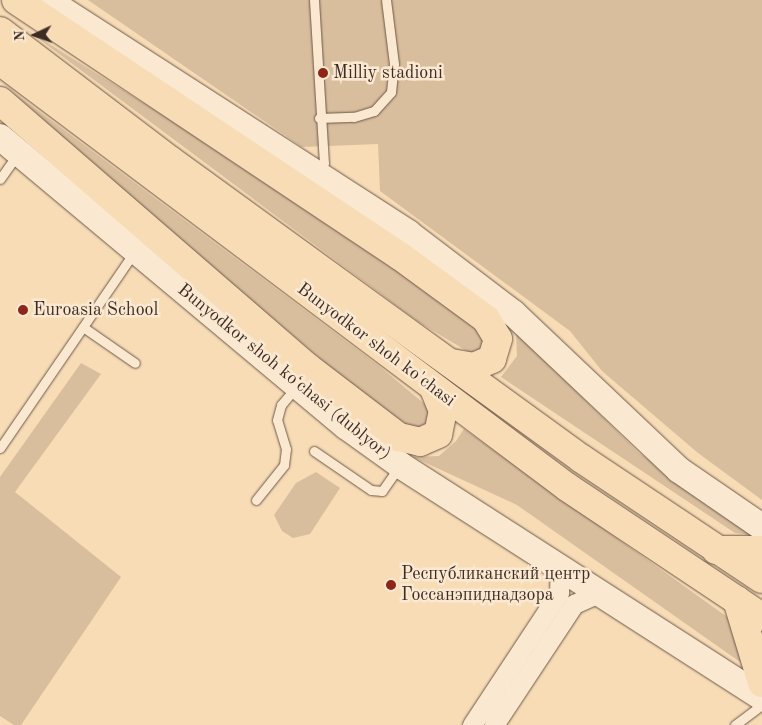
<!DOCTYPE html>
<html>
<head>
<meta charset="utf-8">
<style>
  body { margin:0 }
  #map { position:relative; width:762px; height:725px; overflow:hidden; background:#f8dcb6; font-family:"Old Standard TT",serif }
  div>[style] { position:absolute }
  .green>* { inset:0; background:#d8be9d }
  .roads { filter:drop-shadow(0 0 1px #6c5849) drop-shadow(0 0 1px #6c5849) }
  .lane>* { height:9px; margin:-4.5px; padding:0 4.5px; transform-origin:4.5px; border-radius:4.5px; background:#fae8d0 }
  .street>* { height:19px; margin:-9.5px; padding:0 9.5px; transform-origin:9.5px; border-radius:9.5px; background:#fae8d0 }
  .secondary>* { height:26px; margin:-13px; padding:0 13px; transform-origin:13px; border-radius:13px; background:#fae8d0 }
  .primary>* { height:28px; margin:-14px; padding:0 14px; transform-origin:14px; border-radius:14px; background:#f8dcb6 }
  .dots>* { width:14px; height:14px; translate:-50% -50%; box-sizing:border-box; border:2px solid #fae8d0; border-radius:50% }
  span { translate:-50% -50%; white-space:nowrap; text-align:center; line-height:1.15; -webkit-text-stroke:5px #fae8d0; paint-order:stroke }
  .poi-label { font-size:18px; color:#3d2c25 }
  .left { translate:0 -50%; text-align:left }
  .street-label { font-size:18px; color:#3d2c25 }
  .north { position:absolute; left:10px; top:10px; width:50px; height:50px; -webkit-text-stroke:4px #fae8d0; paint-order:stroke; rotate:267deg; font-size:14px; font-weight:700; line-height:20px; text-align:center; color:#3d2c25 }
  .north::after { content:''; display:block; margin:auto; width:18px; height:22px; background:#3d2c25; clip-path:polygon(50% 0,100% 100%,50% 72%,0 100%) }
</style>
</head>
<body>
<div id="map">
  <div class="green">
    <i style="clip-path:polygon(88px 0,762px 0,762px 500px,698px 453px,602px 371px,570px 331px,380px 191px,378px 144px,302px 147px)"></i>
    <i style="clip-path:polygon(27px 30px,354px 235px,492px 340px,475px 356px,417px 321px)"></i>
    <i style="clip-path:polygon(8px 88px,379px 366px,433px 411px,435px 421px,416px 431px,362px 394px,157px 221px)"></i>
    <i style="clip-path:polygon(516px 332px,639px 453px,758px 536px,735px 533px,501px 377px,517px 356px)"></i>
    <i style="clip-path:polygon(81px 363px,101px 374px,15px 492px,121px 577px,21px 725px,14px 725px,0 716px,0 477px)"></i>
    <i style="clip-path:polygon(464px 429px,733px 621px,750px 669px,517px 505px,413px 457px,439px 456px,456px 441px)"></i>
    <i style="clip-path:polygon(316px 472px,340px 488px,310px 534px,293px 538px,282px 531px,274px 515px,296px 483px)"></i>
  </div>
  <div class="roads">
    <div class="lane">
      <i style="left:314px;top:0;width:163px;rotate:86.5deg"></i>
      <i style="left:324px;top:163px;width:12px;rotate:114deg"></i>
      <i style="left:319px;top:118px;width:35px;rotate:-2deg"></i>
      <i style="left:354px;top:117px;width:21px;rotate:-17deg"></i>
      <i style="left:374px;top:111px;width:25px;rotate:-48deg"></i>
      <i style="left:391px;top:92px;width:28px;rotate:-84deg"></i>
      <i style="left:394px;top:64px;width:64px;rotate:-97.1deg"></i>
      <i style="left:0;top:179px;width:29px;rotate:-55deg"></i>
      <i style="left:83px;top:327px;width:63px;rotate:34.7deg"></i>
      <i style="left:0;top:448px;width:237px;rotate:-55.6deg"></i>
      <i style="left:314px;top:451px;width:69px;rotate:34.4deg"></i>
      <i style="left:371px;top:490px;width:11px;rotate:5deg"></i>
      <i style="left:382px;top:491px;width:28px;rotate:-55deg"></i>
      <i style="left:256px;top:500px;width:45px;rotate:-51.3deg"></i>
      <i style="left:284px;top:465px;width:16px;rotate:-83deg"></i>
      <i style="left:286px;top:449px;width:30px;rotate:-107deg"></i>
      <i style="left:277px;top:420px;width:16px;rotate:-75deg"></i>
      <i style="left:281px;top:405px;width:23px;rotate:-50deg"></i>
      <i style="left:735px;top:725px;width:34px;rotate:-37deg"></i>
    </div>
    <div class="street">
      <i style="left:472px;top:725px;width:158px;rotate:-56.6deg"></i>
      <i style="left:559px;top:593px;width:27px;rotate:-88deg"></i>
      <i style="left:494px;top:725px;width:145px;rotate:-56.5deg"></i>
      <i style="left:574px;top:604px;width:22px;rotate:-24deg"></i>
      <i style="left:594px;top:595px;width:13px;rotate:4deg"></i>
    </div>
    <div class="secondary">
      <i style="left:47px;top:0;width:430px;rotate:32.8deg"></i>
      <i style="left:408px;top:233px;width:132px;rotate:37.3deg"></i>
      <i style="left:513px;top:313px;width:228px;rotate:43.4deg"></i>
      <i style="left:679px;top:470px;width:101px;rotate:34.5deg"></i>
      <i style="left:0;top:137px;width:452px;rotate:39.9deg"></i>
      <i style="left:347px;top:427px;width:65px;rotate:35.6deg"></i>
      <i style="left:400px;top:465px;width:430px;rotate:32.7deg"></i>
    </div>
    <div class="primary">
      <i style="left:16px;top:0;width:462px;rotate:33.7deg"></i>
      <i style="left:400px;top:256px;width:107px;rotate:36.2deg"></i>
      <i style="left:486px;top:319px;width:23px;rotate:59deg"></i>
      <i style="left:498px;top:339px;width:21px;rotate:107deg"></i>
      <i style="left:492px;top:359px;width:20px;rotate:156deg"></i>
      <i style="left:474px;top:367px;width:23px;rotate:-170deg"></i>
      <i style="left:0;top:31px;width:213px;rotate:37.2deg"></i>
      <i style="left:170px;top:160px;width:509px;rotate:35.97deg"></i>
      <i style="left:582px;top:459px;width:216px;rotate:33.7deg"></i>
      <i style="left:0;top:61px;width:709px;rotate:36.92deg"></i>
      <i style="left:567px;top:487px;width:234px;rotate:33.7deg"></i>
      <i style="left:0;top:101px;width:406px;rotate:40.9deg"></i>
      <i style="left:307px;top:367px;width:116px;rotate:37.3deg"></i>
      <i style="left:399px;top:437px;width:22px;rotate:13deg"></i>
      <i style="left:420px;top:442px;width:20px;rotate:-24deg"></i>
      <i style="left:438px;top:434px;width:24px;rotate:-78deg"></i>
      <i style="left:443px;top:411px;width:24px;rotate:-112deg"></i>
      <i style="left:716px;top:550px;width:46px"></i>
      <i style="left:737px;top:600px;width:87px;rotate:73.2deg"></i>
    </div>
  </div>
  <div class="dots">
    <i style="left:323px;top:73px;background:#8f2418"></i>
    <i style="left:23px;top:310px;background:#8f2418"></i>
    <i style="left:391px;top:585px;background:#8f2418"></i>
  </div>
  <div class="poi-label">
    <span class="left" style="left:333px;top:73px">Milliy stadioni</span>
    <span class="left" style="left:33px;top:310px">Euroasia School</span>
    <span class="left" style="left:401px;top:585px">Республиканский центр<br>Госсанэпиднадзора</span>
  </div>
  <div class="street-label">
    <span style="left:376px;top:345px;rotate:37deg">Bunyodkor shoh ko'chasi</span>
    <span style="left:284px;top:372px;rotate:39deg">Bunyodkor shoh koʻchasi (dublyor)</span>
  </div>
  <div class="north">N</div>
</div>
</body>
</html>
